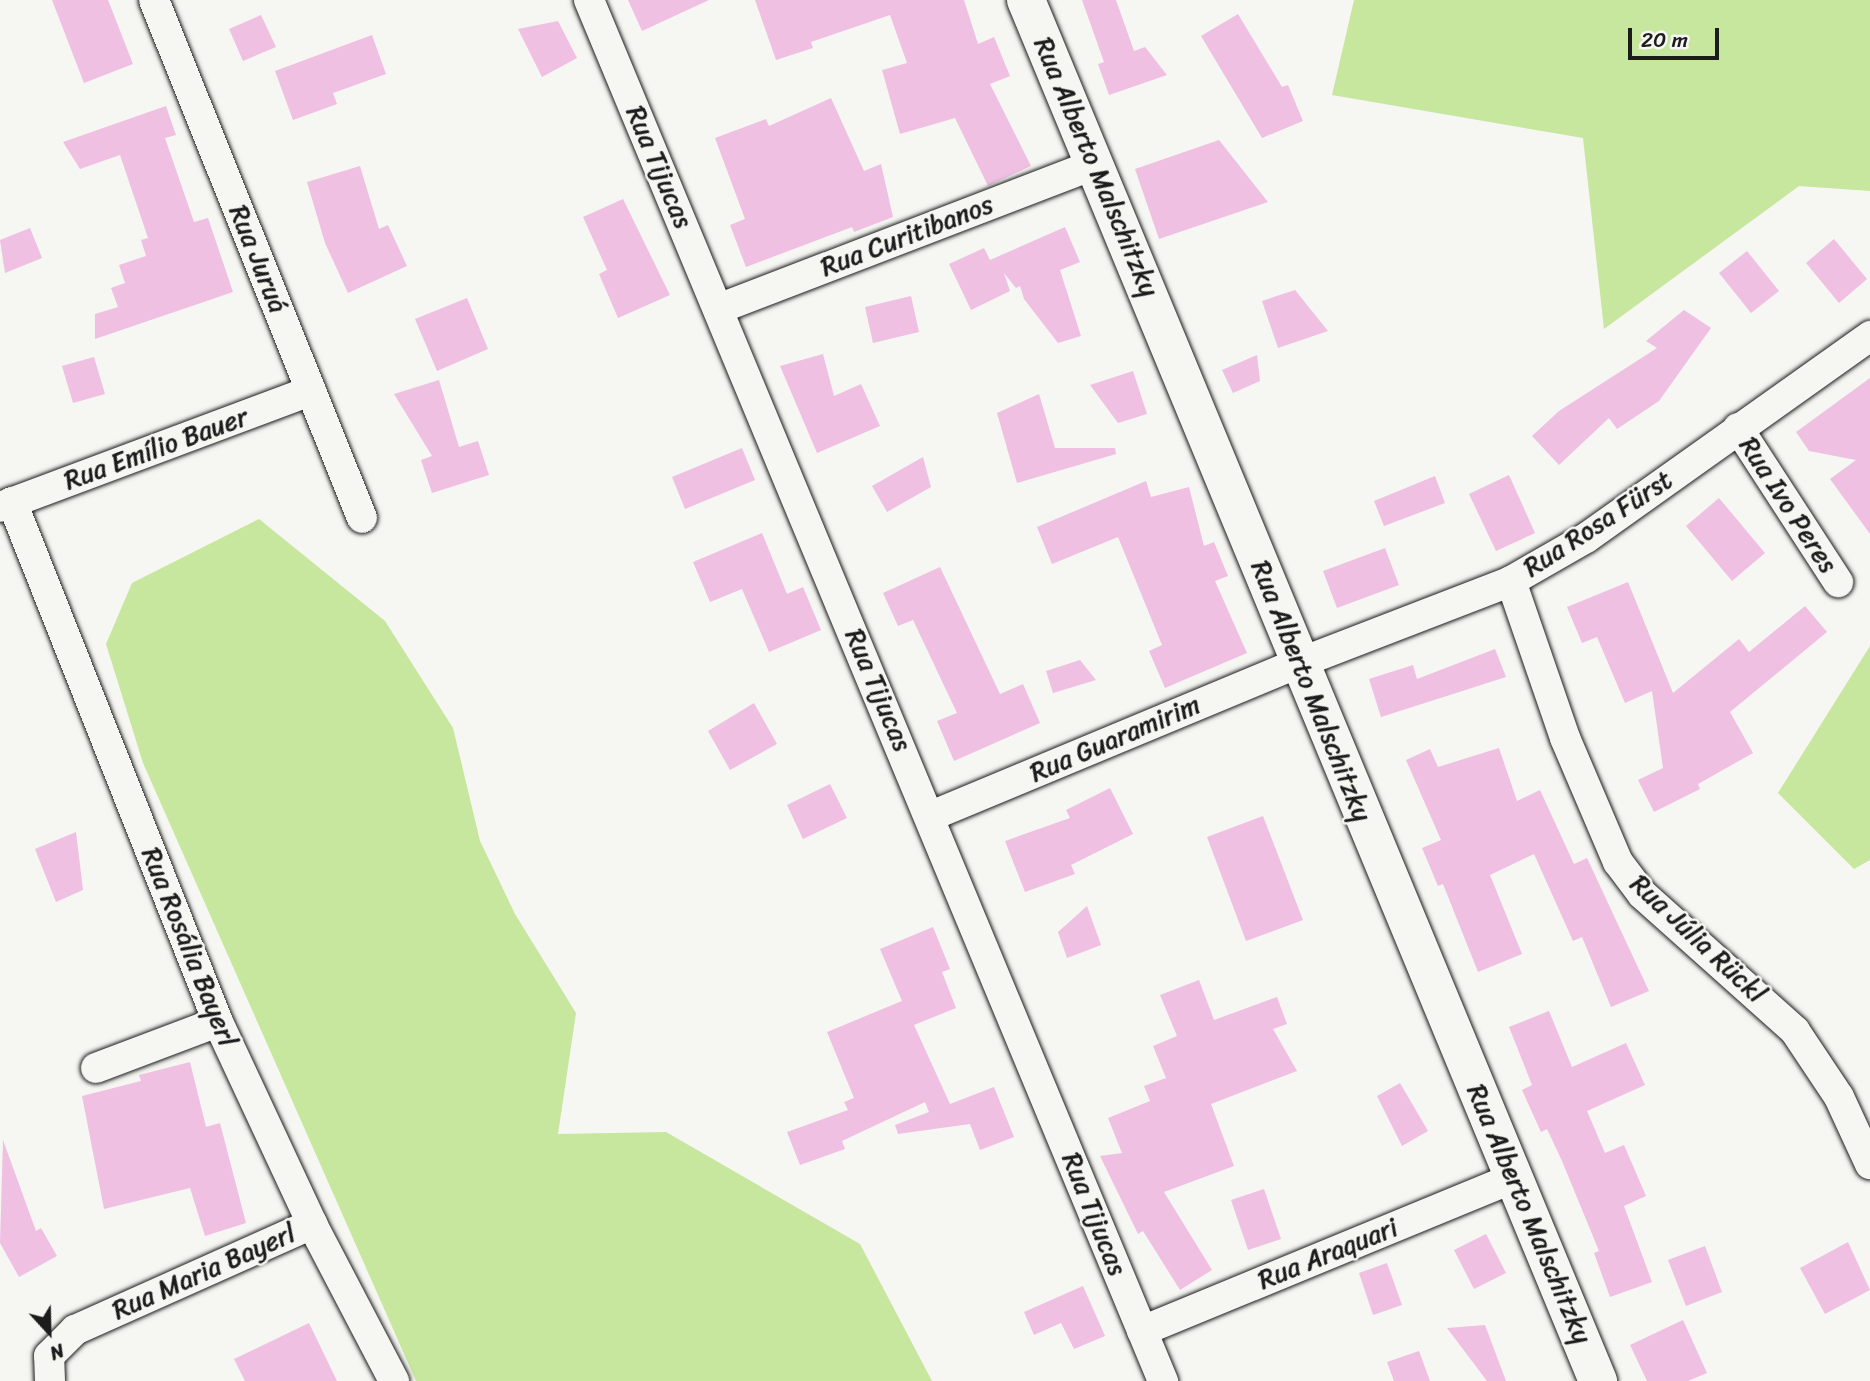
<!DOCTYPE html>
<html>
<head>
<meta charset="utf-8">
<style>
  body { margin:0 }
  #map { position:relative; width:1870px; height:1381px; overflow:hidden; background:#f6f6f2; font-family:Sriracha,sans-serif }
  div>[style] { position:absolute }
  .green>* { inset:0; background:#c7e69e }
  .building>* { inset:0; background:#efc0e2 }
  .roads { filter:drop-shadow(0 0 2px #1c1c1c) drop-shadow(0 0 2px #1c1c1c) }
  .street>* { height:30px; margin:-15px; padding:0 15px; transform-origin:15px; border-radius:15px; background:#f6f6f2 }
  .secondary>* { height:38px; margin:-19px; padding:0 19px; transform-origin:19px; border-radius:19px; background:#f6f6f2 }
  span { translate:-50% -50%; white-space:nowrap; text-align:center; line-height:1.15; -webkit-text-stroke:5px #f6f6f2; paint-order:stroke }
  .street-label { font-size:26px; color:#1c1c1c }
  .north { position:absolute; left:14px; top:1297px; width:70px; height:70px; -webkit-text-stroke:5px #f6f6f2; paint-order:stroke; rotate:158deg; font-size:19px; font-weight:700; line-height:28px; text-align:center; color:#1c1c1c }
  .north::after { content:''; display:block; margin:auto; width:24px; height:32px; background:#1c1c1c; clip-path:polygon(50% 0,100% 100%,50% 72%,0 100%) }
  .scale { position:absolute; left:1628px; top:28px; width:91px; height:32px; box-sizing:border-box; border:4px solid #1c1c1c; border-top:0; padding-left:9px; font-size:21px; line-height:24px; white-space:nowrap; color:#1c1c1c; -webkit-text-stroke:5px #f6f6f2; paint-order:stroke }
</style>
</head>
<body>
<div id="map">
  <div class="green">
    <i style="clip-path:polygon(1354px 0,1870px 0,1870px 191px,1799px 186px,1604px 329px,1583px 138px,1332px 95px)"></i>
    <i style="clip-path:polygon(259px 519px,385px 621px,453px 728px,480px 841px,515px 914px,576px 1013px,558px 1134px,666px 1132px,860px 1244px,932px 1381px,416px 1381px,143px 763px,106px 644px,132px 583px)"></i>
    <i style="clip-path:polygon(1870px 646px,1870px 860px,1854px 869px,1778px 793px)"></i>
  </div>
  <div class="building">
    <i style="clip-path:polygon(52px 0,108px 0,133px 64px,84px 83px)"></i>
    <i style="clip-path:polygon(628px 0,709px 0,642px 31px)"></i>
    <i style="clip-path:polygon(755px 0,964px 0,978px 44px,994px 37px,1010px 76px,990px 84px,1031px 166px,988px 186px,955px 118px,900px 134px,882px 70px,907px 63px,890px 15px,811px 42px,813px 48px,776px 60px)"></i>
    <i style="clip-path:polygon(1082px 0,1116px 0,1134px 51px,1145px 47px,1167px 75px,1109px 95px,1098px 64px,1104px 62px)"></i>
    <i style="clip-path:polygon(1238px 14px,1282px 87px,1288px 85px,1303px 121px,1262px 138px,1201px 36px)"></i>
    <i style="clip-path:polygon(261px 15px,276px 47px,243px 61px,229px 29px)"></i>
    <i style="clip-path:polygon(558px 21px,577px 58px,542px 77px,518px 29px)"></i>
    <i style="clip-path:polygon(372px 35px,386px 74px,333px 93px,337px 104px,293px 120px,275px 71px)"></i>
    <i style="clip-path:polygon(831px 98px,864px 171px,881px 164px,893px 217px,854px 232px,852px 227px,746px 267px,730px 225px,745px 219px,715px 138px,766px 119px,769px 126px)"></i>
    <i style="clip-path:polygon(166px 106px,176px 135px,165px 138px,194px 222px,208px 218px,233px 292px,95px 339px,95px 314px,118px 307px,111px 288px,125px 283px,119px 265px,146px 256px,141px 240px,148px 238px,120px 155px,80px 169px,63px 142px)"></i>
    <i style="clip-path:polygon(1219px 140px,1268px 202px,1159px 239px,1135px 169px)"></i>
    <i style="clip-path:polygon(360px 166px,379px 229px,388px 225px,407px 266px,348px 293px,325px 243px,307px 182px)"></i>
    <i style="clip-path:polygon(623px 199px,670px 295px,618px 318px,599px 274px,607px 270px,583px 217px)"></i>
    <i style="clip-path:polygon(1065px 227px,1080px 262px,1060px 270px,1081px 336px,1058px 343px,1024px 299px,1020px 286px,1016px 288px,1004px 273px,1010px 291px,971px 310px,949px 264px,984px 248px,990px 260px)"></i>
    <i style="clip-path:polygon(30px 228px,42px 258px,5px 273px,0 240px)"></i>
    <i style="clip-path:polygon(1834px 239px,1867px 279px,1839px 303px,1806px 263px)"></i>
    <i style="clip-path:polygon(1747px 251px,1779px 291px,1751px 313px,1719px 273px)"></i>
    <i style="clip-path:polygon(1295px 290px,1328px 331px,1278px 348px,1262px 301px)"></i>
    <i style="clip-path:polygon(911px 296px,919px 332px,873px 343px,865px 307px)"></i>
    <i style="clip-path:polygon(467px 298px,488px 349px,437px 371px,415px 319px)"></i>
    <i style="clip-path:polygon(1684px 310px,1711px 328px,1659px 401px,1617px 429px,1609px 418px,1559px 465px,1532px 436px,1559px 411px,1657px 348px,1646px 341px)"></i>
    <i style="clip-path:polygon(823px 354px,834px 396px,861px 384px,880px 426px,817px 453px,780px 366px)"></i>
    <i style="clip-path:polygon(1257px 355px,1260px 381px,1233px 393px,1222px 370px)"></i>
    <i style="clip-path:polygon(94px 357px,105px 394px,73px 403px,62px 366px)"></i>
    <i style="clip-path:polygon(1133px 371px,1147px 414px,1118px 423px,1090px 385px)"></i>
    <i style="clip-path:polygon(1870px 378px,1870px 534px,1830px 479px,1856px 460px,1809px 451px,1796px 432px)"></i>
    <i style="clip-path:polygon(439px 380px,459px 447px,478px 441px,489px 475px,432px 493px,421px 460px,432px 456px,394px 394px)"></i>
    <i style="clip-path:polygon(1039px 394px,1055px 448px,1115px 448px,1116px 454px,1017px 483px,997px 413px)"></i>
    <i style="clip-path:polygon(742px 448px,755px 480px,685px 509px,672px 477px)"></i>
    <i style="clip-path:polygon(923px 457px,931px 487px,887px 512px,872px 486px)"></i>
    <i style="clip-path:polygon(1509px 475px,1535px 533px,1496px 551px,1469px 494px)"></i>
    <i style="clip-path:polygon(1435px 476px,1445px 503px,1384px 526px,1374px 501px)"></i>
    <i style="clip-path:polygon(1146px 481px,1151px 497px,1189px 487px,1204px 546px,1214px 542px,1228px 576px,1215px 581px,1247px 653px,1165px 688px,1149px 651px,1162px 645px,1118px 537px,1052px 564px,1037px 527px)"></i>
    <i style="clip-path:polygon(1719px 498px,1765px 553px,1732px 581px,1686px 526px)"></i>
    <i style="clip-path:polygon(762px 533px,787px 594px,803px 587px,821px 630px,769px 652px,742px 589px,710px 602px,693px 562px)"></i>
    <i style="clip-path:polygon(1385px 548px,1399px 585px,1337px 608px,1323px 571px)"></i>
    <i style="clip-path:polygon(940px 567px,1000px 694px,1023px 684px,1040px 723px,954px 761px,937px 721px,957px 713px,913px 620px,898px 626px,883px 593px)"></i>
    <i style="clip-path:polygon(1628px 582px,1673px 693px,1739px 639px,1749px 652px,1805px 606px,1827px 632px,1730px 712px,1753px 753px,1698px 784px,1700px 789px,1654px 812px,1638px 780px,1663px 768px,1652px 691px,1625px 703px,1597px 637px,1582px 643px,1567px 607px)"></i>
    <i style="clip-path:polygon(1495px 649px,1506px 677px,1381px 717px,1369px 679px,1413px 665px,1417px 679px)"></i>
    <i style="clip-path:polygon(1080px 660px,1096px 680px,1053px 693px,1046px 671px)"></i>
    <i style="clip-path:polygon(754px 703px,777px 744px,730px 770px,708px 731px)"></i>
    <i style="clip-path:polygon(1499px 748px,1517px 801px,1540px 790px,1574px 864px,1587px 858px,1649px 991px,1611px 1007px,1582px 937px,1573px 941px,1534px 854px,1490px 875px,1522px 954px,1478px 972px,1443px 884px,1438px 886px,1422px 848px,1441px 840px,1406px 760px,1430px 749px,1438px 767px)"></i>
    <i style="clip-path:polygon(830px 784px,847px 818px,803px 839px,787px 805px)"></i>
    <i style="clip-path:polygon(1110px 788px,1133px 834px,1071px 865px,1075px 874px,1025px 892px,1005px 841px,1070px 818px,1066px 810px)"></i>
    <i style="clip-path:polygon(1263px 816px,1303px 920px,1246px 941px,1207px 837px)"></i>
    <i style="clip-path:polygon(76px 832px,83px 890px,56px 902px,35px 849px)"></i>
    <i style="clip-path:polygon(1087px 906px,1101px 945px,1067px 958px,1058px 932px)"></i>
    <i style="clip-path:polygon(933px 927px,950px 969px,942px 972px,956px 1008px,914px 1025px,950px 1104px,994px 1087px,1014px 1137px,980px 1150px,970px 1124px,898px 1134px,895px 1125px,929px 1112px,925px 1102px,842px 1141px,845px 1149px,800px 1165px,787px 1132px,848px 1110px,844px 1102px,854px 1098px,827px 1032px,902px 1001px,880px 949px)"></i>
    <i style="clip-path:polygon(1199px 980px,1214px 1020px,1277px 997px,1287px 1024px,1273px 1029px,1297px 1071px,1211px 1104px,1234px 1166px,1164px 1192px,1212px 1270px,1180px 1290px,1143px 1231px,1138px 1234px,1100px 1156px,1122px 1153px,1108px 1118px,1150px 1101px,1144px 1086px,1166px 1078px,1153px 1046px,1177px 1036px,1160px 995px)"></i>
    <i style="clip-path:polygon(1549px 1011px,1572px 1067px,1626px 1043px,1645px 1085px,1587px 1111px,1605px 1153px,1624px 1145px,1646px 1196px,1624px 1206px,1652px 1282px,1610px 1297px,1594px 1253px,1599px 1251px,1562px 1161px,1547px 1129px,1541px 1132px,1522px 1090px,1532px 1085px,1509px 1027px)"></i>
    <i style="clip-path:polygon(190px 1062px,206px 1127px,220px 1123px,246px 1223px,205px 1236px,190px 1188px,104px 1209px,82px 1096px,141px 1081px,139px 1075px)"></i>
    <i style="clip-path:polygon(1400px 1083px,1428px 1131px,1402px 1146px,1377px 1096px)"></i>
    <i style="clip-path:polygon(3px 1140px,36px 1231px,41px 1228px,57px 1256px,19px 1277px,0 1243px)"></i>
    <i style="clip-path:polygon(1264px 1189px,1281px 1239px,1248px 1250px,1231px 1200px)"></i>
    <i style="clip-path:polygon(1486px 1234px,1506px 1273px,1474px 1289px,1454px 1250px)"></i>
    <i style="clip-path:polygon(1848px 1242px,1870px 1290px,1825px 1314px,1800px 1268px)"></i>
    <i style="clip-path:polygon(1705px 1246px,1722px 1292px,1686px 1306px,1668px 1260px)"></i>
    <i style="clip-path:polygon(1387px 1263px,1402px 1305px,1373px 1315px,1359px 1273px)"></i>
    <i style="clip-path:polygon(1083px 1286px,1105px 1336px,1074px 1349px,1061px 1323px,1034px 1335px,1024px 1312px)"></i>
    <i style="clip-path:polygon(1683px 1320px,1707px 1373px,1688px 1381px,1647px 1381px,1630px 1345px)"></i>
    <i style="clip-path:polygon(309px 1323px,337px 1381px,245px 1381px,234px 1359px)"></i>
    <i style="clip-path:polygon(1485px 1325px,1506px 1381px,1487px 1381px,1447px 1328px)"></i>
    <i style="clip-path:polygon(1419px 1351px,1430px 1381px,1394px 1381px,1387px 1362px)"></i>
  </div>
  <div class="roads">
    <div class="street">
      <i style="left:154px;top:0;width:558px;rotate:68.12deg"></i>
      <i style="left:589px;top:0;width:1496px;rotate:67.43deg"></i>
      <i style="left:718px;top:309px;width:404px;rotate:-21deg"></i>
      <i style="left:1738px;top:428px;width:184px;rotate:57deg"></i>
      <i style="left:12px;top:502px;width:559px;rotate:68.39deg"></i>
      <i style="left:218px;top:1022px;width:223px;rotate:65deg"></i>
      <i style="left:312px;top:1224px;width:177px;rotate:62.4deg"></i>
      <i style="left:0;top:507px;width:332px;rotate:-20.5deg"></i>
      <i style="left:1511px;top:581px;width:166px;rotate:71deg"></i>
      <i style="left:1565px;top:738px;width:135px;rotate:66.9deg"></i>
      <i style="left:1618px;top:862px;width:40px;rotate:53deg"></i>
      <i style="left:1642px;top:894px;width:205px;rotate:41.8deg"></i>
      <i style="left:1795px;top:1031px;width:79px;rotate:56.3deg"></i>
      <i style="left:1839px;top:1097px;width:74px;rotate:65.2deg"></i>
      <i style="left:931px;top:816px;width:399px;rotate:-22.6deg"></i>
      <i style="left:1299px;top:663px;width:227px;rotate:-21.1deg"></i>
      <i style="left:1511px;top:581px;width:86px;rotate:-29.8deg"></i>
      <i style="left:1586px;top:538px;width:349px;rotate:-35.4deg"></i>
      <i style="left:96px;top:1068px;width:130px;rotate:-20.7deg"></i>
      <i style="left:1142px;top:1331px;width:402px;rotate:-22.4deg"></i>
      <i style="left:50px;top:1381px;width:25px;rotate:-92deg"></i>
      <i style="left:49px;top:1356px;width:37px;rotate:-45deg"></i>
      <i style="left:75px;top:1330px;width:260px;rotate:-24.1deg"></i>
    </div>
    <div class="secondary">
      <i style="left:1026px;top:0;width:1495px;rotate:67.5deg"></i>
    </div>
  </div>
  <div class="street-label">
    <span style="left:659px;top:167px;rotate:67deg">Rua Tijucas</span>
    <span style="left:1096px;top:167px;rotate:67deg">Rua Alberto Malschitzky</span>
    <span style="left:907px;top:236px;rotate:-21deg">Rua Curitibanos</span>
    <span style="left:258px;top:259px;rotate:68deg">Rua Juruá</span>
    <span style="left:156px;top:449px;rotate:-20deg">Rua Emílio Bauer</span>
    <span style="left:1788px;top:505px;rotate:57deg">Rua Ivo Peres</span>
    <span style="left:1598px;top:524px;rotate:-33deg">Rua Rosa Fürst</span>
    <span style="left:878px;top:690px;rotate:67deg">Rua Tijucas</span>
    <span style="left:1311px;top:691px;rotate:68deg">Rua Alberto Malschitzky</span>
    <span style="left:1115px;top:739px;rotate:-23deg">Rua Guaramirim</span>
    <span style="left:1698px;top:939px;rotate:43deg">Rua Júlia Rückl</span>
    <span style="left:189px;top:947px;rotate:68deg">Rua Rosália Bayerl</span>
    <span style="left:1094px;top:1214px;rotate:68deg">Rua Tijucas</span>
    <span style="left:1529px;top:1214px;rotate:67deg">Rua Alberto Malschitzky</span>
    <span style="left:1328px;top:1254px;rotate:-22deg">Rua Araquari</span>
    <span style="left:204px;top:1272px;rotate:-24deg">Rua Maria Bayerl</span>
  </div>
  <div class="north">N</div>
  <div class="scale">20 m</div>
</div>
</body>
</html>
